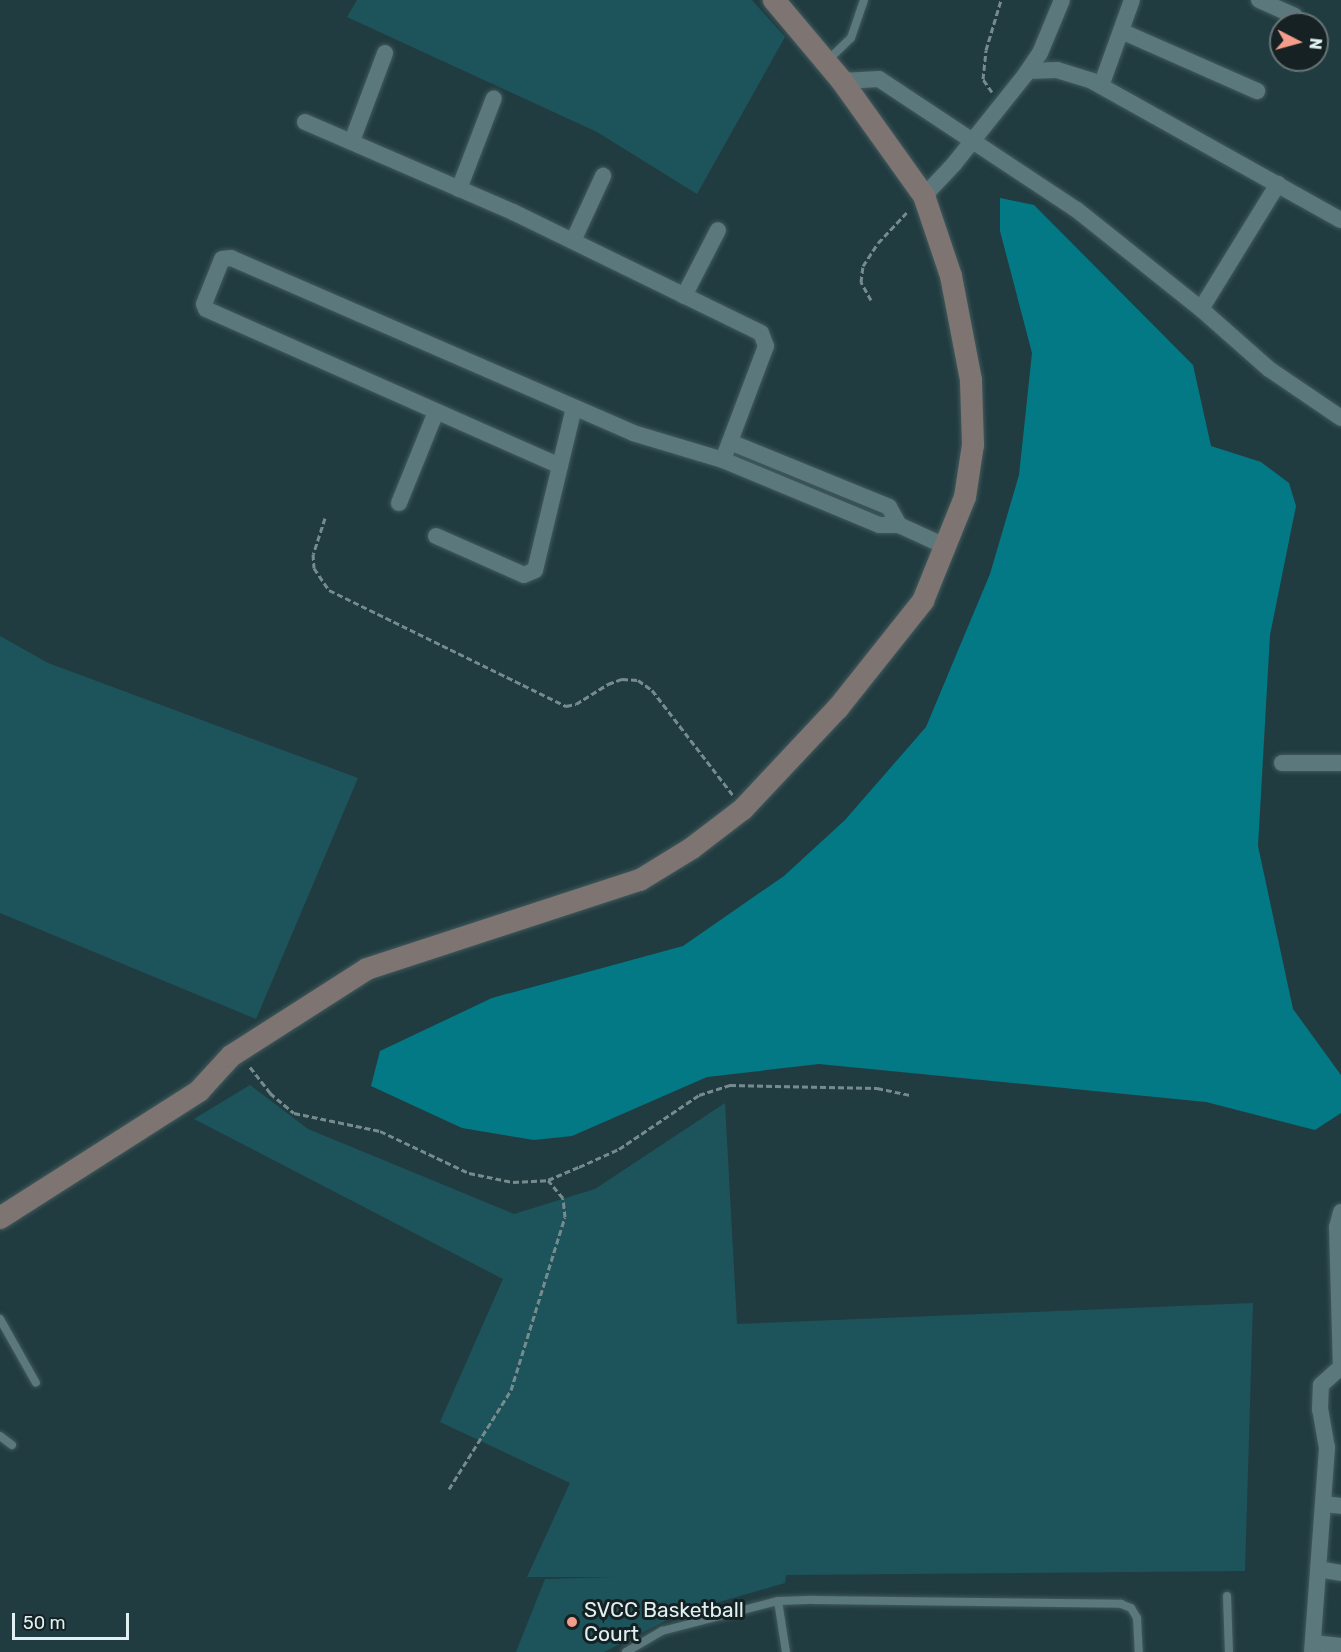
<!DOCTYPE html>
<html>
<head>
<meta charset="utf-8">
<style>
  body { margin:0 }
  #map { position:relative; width:1341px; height:1652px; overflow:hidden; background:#213c40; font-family:Rubik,sans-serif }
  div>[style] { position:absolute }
  .green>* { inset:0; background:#1d545b }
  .water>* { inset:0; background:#037985 }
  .path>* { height:3px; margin-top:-1.5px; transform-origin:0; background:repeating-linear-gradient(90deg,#758b8e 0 6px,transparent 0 9px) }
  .roads { filter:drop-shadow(0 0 2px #40595c) drop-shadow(0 0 2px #40595c) }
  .lane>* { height:8px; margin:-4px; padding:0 4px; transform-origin:4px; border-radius:4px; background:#5b787c }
  .street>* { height:16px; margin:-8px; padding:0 8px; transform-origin:8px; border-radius:8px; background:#5b787c }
  .secondary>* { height:22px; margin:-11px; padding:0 11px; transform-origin:11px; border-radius:11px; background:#7e7471 }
  .dots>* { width:16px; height:16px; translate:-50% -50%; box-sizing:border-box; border:3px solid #152123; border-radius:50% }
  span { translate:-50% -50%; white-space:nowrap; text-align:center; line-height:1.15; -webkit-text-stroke:6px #152123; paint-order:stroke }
  .poi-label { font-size:21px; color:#e1f1f3 }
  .left { translate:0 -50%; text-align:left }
  .north { position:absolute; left:1269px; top:12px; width:60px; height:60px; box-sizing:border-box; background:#152123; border:2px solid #677476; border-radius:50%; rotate:96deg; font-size:16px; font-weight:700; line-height:24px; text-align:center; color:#e1f1f3 }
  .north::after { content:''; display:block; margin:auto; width:21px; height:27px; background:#f49d8a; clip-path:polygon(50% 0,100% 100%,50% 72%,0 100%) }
  .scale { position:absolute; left:12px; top:1613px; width:117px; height:27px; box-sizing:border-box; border:3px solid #e1f1f3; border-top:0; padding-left:8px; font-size:18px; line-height:21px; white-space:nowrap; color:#e1f1f3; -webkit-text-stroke:4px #152123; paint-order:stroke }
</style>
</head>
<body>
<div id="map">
  <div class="green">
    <i style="clip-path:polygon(357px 0,752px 0,785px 37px,697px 194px,597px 132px,347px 17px)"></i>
    <i style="clip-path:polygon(0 636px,48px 663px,358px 778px,256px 1019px,0 913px)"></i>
    <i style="clip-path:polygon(250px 1085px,308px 1129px,514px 1214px,595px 1189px,725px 1103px,737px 1324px,1253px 1303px,1245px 1571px,786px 1575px,785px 1583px,681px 1613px,604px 1652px,516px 1652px,545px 1579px,617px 1577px,527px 1577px,570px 1483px,440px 1422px,503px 1279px,194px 1119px)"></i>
  </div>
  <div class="water">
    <i style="clip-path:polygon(1000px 198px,1034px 205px,1193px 365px,1211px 446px,1261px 462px,1289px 483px,1296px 506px,1270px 635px,1258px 846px,1293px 1009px,1341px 1075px,1341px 1113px,1315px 1130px,1206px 1102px,819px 1064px,707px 1077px,572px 1136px,534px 1140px,462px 1128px,371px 1086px,380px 1051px,492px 998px,683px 946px,784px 876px,845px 820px,926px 727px,990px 574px,1019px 475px,1032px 353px,1000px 231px)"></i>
  </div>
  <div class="path">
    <i style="left:992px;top:92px;width:16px;rotate:-125deg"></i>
    <i style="left:983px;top:79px;width:29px;rotate:-84deg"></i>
    <i style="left:986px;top:50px;width:52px;rotate:-73.3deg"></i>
    <i style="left:871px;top:300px;width:21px;rotate:-119deg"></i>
    <i style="left:861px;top:282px;width:16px;rotate:-83deg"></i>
    <i style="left:863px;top:266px;width:27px;rotate:-57deg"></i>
    <i style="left:878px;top:243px;width:45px;rotate:-46.8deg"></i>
    <i style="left:325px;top:518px;width:38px;rotate:108deg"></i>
    <i style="left:313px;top:554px;width:14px;rotate:86deg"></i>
    <i style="left:314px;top:568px;width:27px;rotate:56deg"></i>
    <i style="left:329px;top:590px;width:264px;rotate:26.1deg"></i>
    <i style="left:566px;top:706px;width:10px;rotate:-11deg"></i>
    <i style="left:576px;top:704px;width:38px;rotate:-32deg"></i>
    <i style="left:608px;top:684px;width:15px;rotate:-20deg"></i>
    <i style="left:622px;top:679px;width:16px;rotate:4deg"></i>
    <i style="left:638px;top:680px;width:17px;rotate:36deg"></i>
    <i style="left:652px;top:690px;width:133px;rotate:52.4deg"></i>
    <i style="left:250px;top:1067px;width:33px;rotate:52deg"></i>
    <i style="left:270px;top:1093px;width:31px;rotate:40deg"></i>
    <i style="left:294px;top:1113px;width:88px;rotate:11.8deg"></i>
    <i style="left:380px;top:1131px;width:98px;rotate:25.3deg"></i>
    <i style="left:469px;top:1173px;width:45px;rotate:11.6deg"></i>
    <i style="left:513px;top:1182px;width:35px;rotate:-3deg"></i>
    <i style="left:548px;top:1180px;width:34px;rotate:-23deg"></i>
    <i style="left:579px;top:1167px;width:44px;rotate:-24.2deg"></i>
    <i style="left:619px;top:1149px;width:97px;rotate:-34deg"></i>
    <i style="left:699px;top:1095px;width:33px;rotate:-18deg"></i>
    <i style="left:730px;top:1085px;width:147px;rotate:1.2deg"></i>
    <i style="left:877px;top:1088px;width:33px;rotate:12deg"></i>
    <i style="left:449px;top:1489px;width:117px;rotate:-57.9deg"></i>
    <i style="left:511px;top:1390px;width:181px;rotate:-72.7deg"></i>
    <i style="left:565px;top:1217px;width:19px;rotate:-96deg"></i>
    <i style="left:563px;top:1198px;width:23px;rotate:-130deg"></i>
  </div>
  <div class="roads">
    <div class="lane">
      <i style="left:827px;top:61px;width:33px;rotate:-44deg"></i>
      <i style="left:851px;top:38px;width:40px;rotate:-71.1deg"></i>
      <i style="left:0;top:1319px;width:73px;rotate:60.6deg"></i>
      <i style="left:0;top:1436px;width:15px;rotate:37deg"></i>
      <i style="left:1227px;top:1596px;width:56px;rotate:88deg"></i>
      <i style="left:778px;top:1601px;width:52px;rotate:81.1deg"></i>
      <i style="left:626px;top:1652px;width:42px;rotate:-30.3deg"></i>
      <i style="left:662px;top:1631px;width:120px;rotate:-14.5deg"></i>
      <i style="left:778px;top:1601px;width:36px;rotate:-2deg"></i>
      <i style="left:814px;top:1600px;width:307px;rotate:0.7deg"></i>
      <i style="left:1121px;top:1604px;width:11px;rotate:22deg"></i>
      <i style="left:1131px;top:1608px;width:12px;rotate:59deg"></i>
      <i style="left:1137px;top:1618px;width:34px;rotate:87deg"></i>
    </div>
    <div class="street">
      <i style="left:1259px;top:0;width:39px;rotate:24deg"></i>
      <i style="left:1121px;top:31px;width:149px;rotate:23.8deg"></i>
      <i style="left:1028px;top:71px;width:29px;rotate:-2deg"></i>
      <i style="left:1057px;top:70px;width:37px;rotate:17deg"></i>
      <i style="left:1092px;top:81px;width:285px;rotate:29.2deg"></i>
      <i style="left:842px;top:81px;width:37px;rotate:-3deg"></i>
      <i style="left:879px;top:79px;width:237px;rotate:33.5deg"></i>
      <i style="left:1077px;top:210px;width:159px;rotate:38.6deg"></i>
      <i style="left:1201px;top:309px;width:91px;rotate:41.4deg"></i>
      <i style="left:1269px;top:369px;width:87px;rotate:34.2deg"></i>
      <i style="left:1101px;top:86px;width:91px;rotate:-70.2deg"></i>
      <i style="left:305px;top:122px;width:227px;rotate:23.4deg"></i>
      <i style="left:513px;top:212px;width:276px;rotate:26deg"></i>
      <i style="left:761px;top:333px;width:14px;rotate:69deg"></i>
      <i style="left:766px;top:346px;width:122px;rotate:110.7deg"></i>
      <i style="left:352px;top:141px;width:94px;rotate:-69.4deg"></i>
      <i style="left:459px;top:189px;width:97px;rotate:-69deg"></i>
      <i style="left:924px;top:196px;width:44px;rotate:-46.8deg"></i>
      <i style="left:954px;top:164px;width:114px;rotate:-51.4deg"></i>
      <i style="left:1025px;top:75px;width:27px;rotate:-56deg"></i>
      <i style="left:1040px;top:53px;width:57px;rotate:-67.5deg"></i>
      <i style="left:573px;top:241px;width:72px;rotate:-65.2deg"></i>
      <i style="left:684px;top:296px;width:74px;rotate:-62.7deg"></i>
      <i style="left:1201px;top:309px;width:147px;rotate:-58.4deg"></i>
      <i style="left:730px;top:442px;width:172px;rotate:22.2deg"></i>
      <i style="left:889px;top:507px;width:21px;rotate:61deg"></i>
      <i style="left:560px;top:466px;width:387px;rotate:-156.1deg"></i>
      <i style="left:206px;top:309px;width:5px;rotate:-112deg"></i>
      <i style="left:204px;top:304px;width:48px;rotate:-68.2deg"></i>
      <i style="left:222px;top:259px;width:9px;rotate:-6deg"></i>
      <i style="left:231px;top:258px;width:438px;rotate:23.5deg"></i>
      <i style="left:633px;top:433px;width:94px;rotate:16.7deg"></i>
      <i style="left:723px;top:460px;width:169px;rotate:22.6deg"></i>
      <i style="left:879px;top:525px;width:20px"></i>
      <i style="left:899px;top:525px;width:53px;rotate:24.6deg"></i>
      <i style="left:399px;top:503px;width:98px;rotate:-67.9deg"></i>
      <i style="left:436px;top:536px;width:96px;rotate:23.9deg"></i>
      <i style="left:524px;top:575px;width:12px;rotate:-24deg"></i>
      <i style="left:535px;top:570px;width:167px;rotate:-76.5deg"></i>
      <i style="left:1282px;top:763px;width:59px"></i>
      <i style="left:1341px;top:1212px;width:16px;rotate:105deg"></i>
      <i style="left:1337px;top:1227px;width:142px;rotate:88.4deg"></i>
      <i style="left:1323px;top:1504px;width:18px;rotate:6deg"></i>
      <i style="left:1318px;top:1569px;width:23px;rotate:10deg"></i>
      <i style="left:1313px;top:1643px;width:28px;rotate:6deg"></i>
      <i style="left:1312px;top:1652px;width:205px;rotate:-85.8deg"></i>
      <i style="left:1327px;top:1448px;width:39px;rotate:-100deg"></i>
      <i style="left:1320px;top:1410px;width:25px;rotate:-88deg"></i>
      <i style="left:1321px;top:1385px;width:25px;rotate:-42deg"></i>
    </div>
    <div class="secondary">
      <i style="left:0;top:1218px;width:236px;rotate:-32.5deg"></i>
      <i style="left:199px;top:1091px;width:47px;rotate:-47.6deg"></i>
      <i style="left:231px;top:1056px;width:161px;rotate:-32.6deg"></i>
      <i style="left:367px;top:969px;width:287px;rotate:-18.1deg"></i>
      <i style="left:640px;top:880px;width:61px;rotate:-31.6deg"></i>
      <i style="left:692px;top:848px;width:64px;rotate:-37.4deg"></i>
      <i style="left:743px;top:809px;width:139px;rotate:-46.8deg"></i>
      <i style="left:838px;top:708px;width:137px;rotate:-51.5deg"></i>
      <i style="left:923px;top:601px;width:112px;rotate:-68deg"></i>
      <i style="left:965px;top:497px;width:53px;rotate:-81.3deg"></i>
      <i style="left:973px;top:445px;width:65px;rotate:-91.8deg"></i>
      <i style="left:971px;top:380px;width:106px;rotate:-100.9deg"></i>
      <i style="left:951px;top:276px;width:84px;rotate:-108.6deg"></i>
      <i style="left:924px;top:196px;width:141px;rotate:-125.5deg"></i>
      <i style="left:842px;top:81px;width:106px;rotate:-130deg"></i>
    </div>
  </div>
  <div class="dots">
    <i style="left:572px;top:1622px;background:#f49d8a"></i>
  </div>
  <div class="poi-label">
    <span class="left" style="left:584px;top:1622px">SVCC Basketball<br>Court</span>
  </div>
  <div class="north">N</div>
  <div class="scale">50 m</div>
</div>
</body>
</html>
